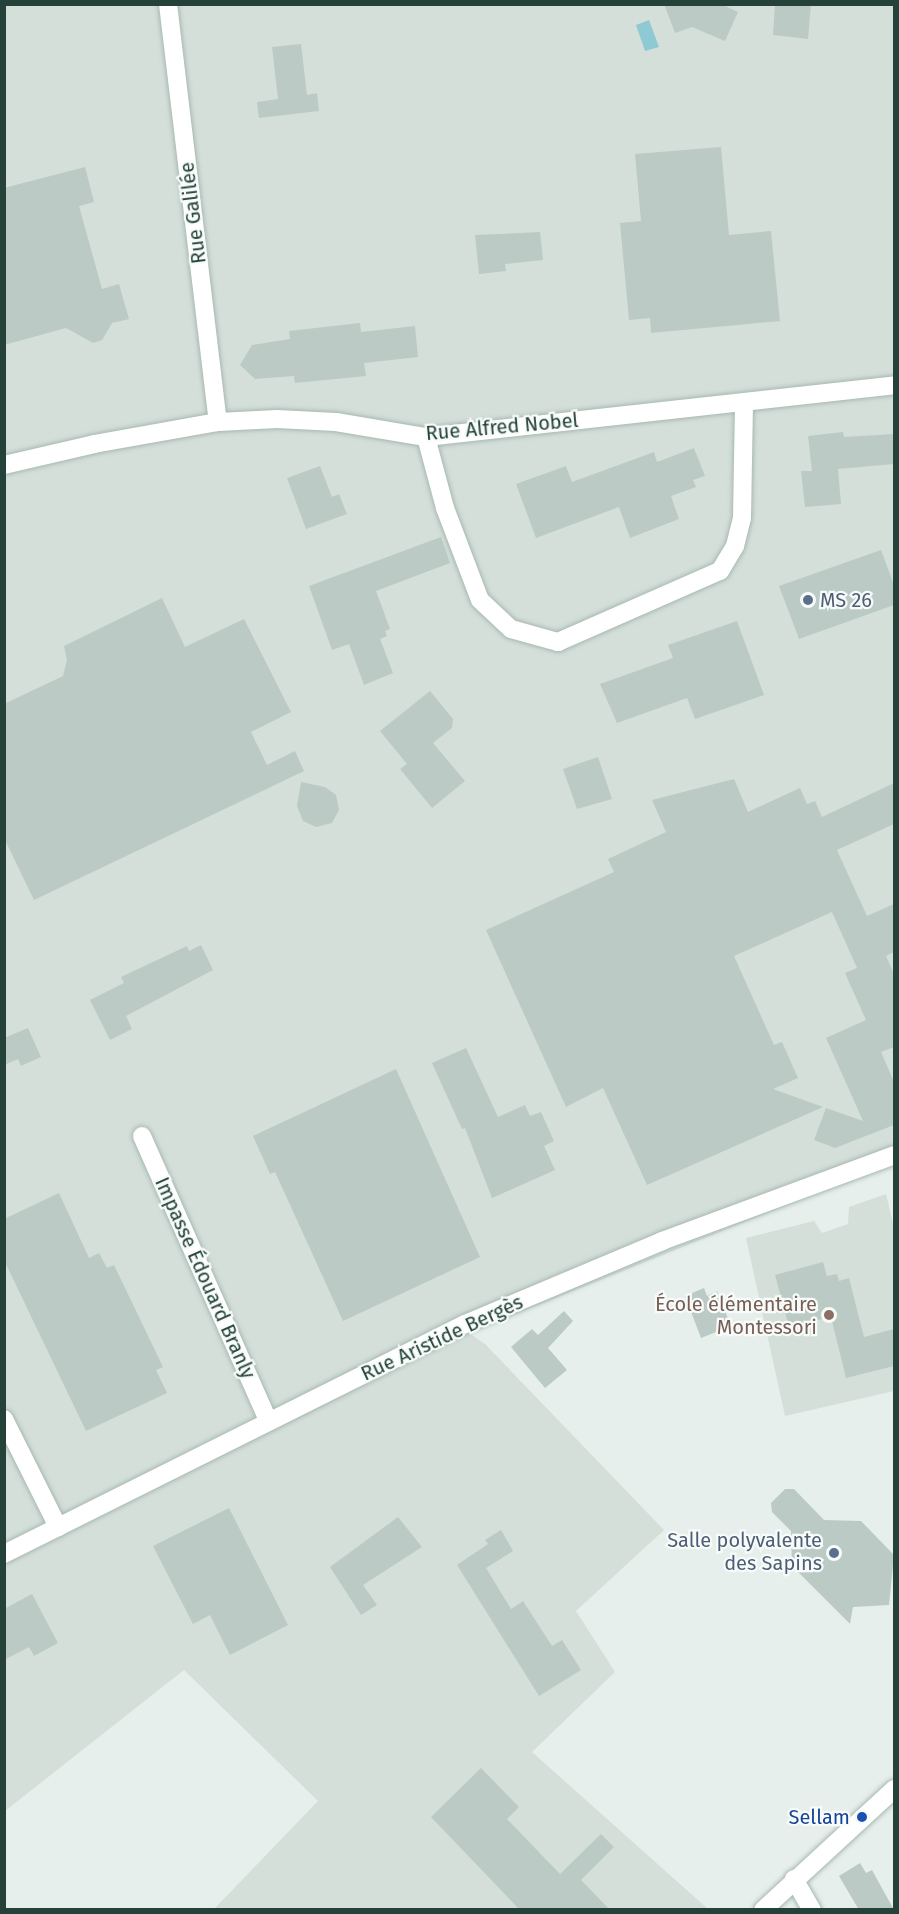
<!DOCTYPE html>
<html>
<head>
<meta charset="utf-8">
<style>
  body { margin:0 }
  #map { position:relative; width:899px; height:1914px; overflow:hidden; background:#e6efeb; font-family:"Fira Sans",sans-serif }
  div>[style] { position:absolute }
  .built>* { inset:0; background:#d4dfda }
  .water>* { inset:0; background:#8ec9d4 }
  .building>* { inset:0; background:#bbcac4 }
  .roads { filter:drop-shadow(0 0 2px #a8b8b2) drop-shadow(0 0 2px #a8b8b2) }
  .minor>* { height:18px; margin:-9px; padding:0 9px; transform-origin:9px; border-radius:9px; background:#fff }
  .dots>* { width:16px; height:16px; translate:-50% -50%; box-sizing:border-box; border:3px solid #f7fbf9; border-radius:50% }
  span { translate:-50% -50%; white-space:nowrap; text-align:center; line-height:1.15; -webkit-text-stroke:4.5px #f7fbf9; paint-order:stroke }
  .street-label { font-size:20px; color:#24423a }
  .service-label { font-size:20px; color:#4e5e75 }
  .left { translate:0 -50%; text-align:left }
  .right { translate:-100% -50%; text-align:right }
  .education-label { font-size:20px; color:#785e54 }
  .transit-label { font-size:20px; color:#164399 }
  .frame { position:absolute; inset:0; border:6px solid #24423a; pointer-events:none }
</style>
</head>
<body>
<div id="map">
  <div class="built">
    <i style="clip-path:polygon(5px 5px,894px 5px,894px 1162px,469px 1333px,485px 1344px,664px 1530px,576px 1611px,615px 1672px,532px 1752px,708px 1909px,214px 1909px,318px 1801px,184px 1670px,5px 1811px)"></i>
    <i style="clip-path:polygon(886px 1194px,894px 1228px,894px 1391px,785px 1416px,746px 1238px,814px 1221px,822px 1233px,848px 1224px,849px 1207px)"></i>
  </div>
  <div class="water">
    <i style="clip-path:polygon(649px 20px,659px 47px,645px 51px,636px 25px)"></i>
  </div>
  <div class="building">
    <i style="clip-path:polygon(664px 4px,721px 4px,738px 12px,725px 41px,692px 27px,675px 33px)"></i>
    <i style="clip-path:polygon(775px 4px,811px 4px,808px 39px,773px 35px)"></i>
    <i style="clip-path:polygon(301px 44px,307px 95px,317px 93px,319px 111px,259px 118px,257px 102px,278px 99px,272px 47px)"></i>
    <i style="clip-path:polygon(721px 147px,729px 235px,771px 231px,780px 321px,651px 333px,650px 318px,629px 320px,620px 223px,641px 221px,635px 154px)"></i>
    <i style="clip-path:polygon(85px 167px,94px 202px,79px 206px,102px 289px,119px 284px,129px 319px,112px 323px,102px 340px,93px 343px,66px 328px,4px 345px,4px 188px)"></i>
    <i style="clip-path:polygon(540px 232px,543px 260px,505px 264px,506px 271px,479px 274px,475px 235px)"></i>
    <i style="clip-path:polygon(360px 323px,361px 332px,415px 326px,418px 357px,364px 363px,366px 376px,295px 383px,294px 376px,255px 379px,240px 365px,252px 345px,290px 339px,289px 331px)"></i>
    <i style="clip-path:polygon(843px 432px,844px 437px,894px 434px,894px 464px,838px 469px,841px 504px,805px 507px,801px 471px,812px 471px,808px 436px)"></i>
    <i style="clip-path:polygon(694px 448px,705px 476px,693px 480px,696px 487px,671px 496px,679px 519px,630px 538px,619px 507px,536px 538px,516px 484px,566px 466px,572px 482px,654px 452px,657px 462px)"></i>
    <i style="clip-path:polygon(320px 466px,332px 497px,339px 494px,347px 514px,306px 529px,287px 478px)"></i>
    <i style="clip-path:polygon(441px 537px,450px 563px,376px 591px,390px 629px,385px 631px,387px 636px,380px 639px,393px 673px,364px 685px,349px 644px,332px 650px,309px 586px)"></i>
    <i style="clip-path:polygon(881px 550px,894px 585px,894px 605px,799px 639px,779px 586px)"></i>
    <i style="clip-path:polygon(162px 598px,185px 647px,244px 619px,291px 712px,251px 732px,267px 765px,295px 751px,304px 771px,34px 900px,4px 838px,4px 704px,63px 676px,67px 660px,64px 646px)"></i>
    <i style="clip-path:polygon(737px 621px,764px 695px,695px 719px,687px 698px,617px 723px,600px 684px,673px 658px,668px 645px)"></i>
    <i style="clip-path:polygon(430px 691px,453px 719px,452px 728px,433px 743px,465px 781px,432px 808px,400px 769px,407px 764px,380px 731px)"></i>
    <i style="clip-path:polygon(598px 757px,612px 799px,577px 809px,563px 769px)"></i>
    <i style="clip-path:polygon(734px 779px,748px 812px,800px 788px,807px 804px,815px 801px,822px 817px,894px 783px,894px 824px,837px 850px,867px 916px,894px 904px,894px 952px,886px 956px,894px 974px,894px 1047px,881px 1052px,894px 1082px,894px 1125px,835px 1148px,814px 1140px,826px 1108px,863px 1121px,826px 1038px,866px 1020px,845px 973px,857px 968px,832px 912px,734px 956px,774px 1045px,782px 1042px,798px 1078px,773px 1089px,823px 1107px,647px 1185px,603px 1088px,566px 1107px,486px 930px,614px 872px,608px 859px,666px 832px,652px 800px)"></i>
    <i style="clip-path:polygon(301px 782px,325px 787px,336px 795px,339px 810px,332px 823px,316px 827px,303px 821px,297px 806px)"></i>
    <i style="clip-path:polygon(201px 945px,213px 970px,126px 1016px,132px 1029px,110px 1040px,90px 1000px,124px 983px,121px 977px,187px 946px,189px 951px)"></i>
    <i style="clip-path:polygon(28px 1028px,41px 1057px,21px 1066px,18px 1059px,4px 1065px,4px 1038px)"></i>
    <i style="clip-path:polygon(466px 1048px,498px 1117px,525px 1105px,530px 1116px,541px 1112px,554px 1141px,544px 1146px,555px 1170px,492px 1198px,465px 1128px,462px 1129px,432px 1063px)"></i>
    <i style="clip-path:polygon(396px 1069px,480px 1257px,343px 1321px,275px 1172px,270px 1174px,253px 1136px)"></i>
    <i style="clip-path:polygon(59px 1193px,89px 1258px,99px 1253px,107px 1268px,114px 1265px,163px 1367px,156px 1370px,167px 1393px,86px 1431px,4px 1260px,4px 1219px)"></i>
    <i style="clip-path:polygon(823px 1262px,827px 1276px,837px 1274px,839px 1281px,849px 1278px,864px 1337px,894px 1329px,894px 1366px,846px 1378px,831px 1317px,789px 1327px,775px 1275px)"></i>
    <i style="clip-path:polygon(704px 1288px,707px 1296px,717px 1291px,731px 1326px,701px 1338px,685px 1296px)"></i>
    <i style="clip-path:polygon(564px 1311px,573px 1321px,548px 1348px,567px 1370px,545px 1388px,511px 1347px,532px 1329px,538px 1335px)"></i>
    <i style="clip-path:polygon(785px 1489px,794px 1489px,824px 1520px,861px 1521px,894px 1555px,889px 1605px,853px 1607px,850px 1624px,792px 1566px,791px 1531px,772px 1512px,771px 1503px)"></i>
    <i style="clip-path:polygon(229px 1508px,288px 1625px,230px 1655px,210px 1615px,193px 1624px,153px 1546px)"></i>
    <i style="clip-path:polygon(398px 1517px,422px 1547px,363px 1585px,377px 1605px,361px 1615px,330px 1567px)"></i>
    <i style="clip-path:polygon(501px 1530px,513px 1551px,486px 1568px,511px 1609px,523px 1601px,552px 1646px,562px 1640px,581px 1670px,539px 1696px,457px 1565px,488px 1544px,485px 1540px)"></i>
    <i style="clip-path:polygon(32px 1594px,58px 1643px,34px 1656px,29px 1647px,4px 1660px,4px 1609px)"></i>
    <i style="clip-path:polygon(481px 1768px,519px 1807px,507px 1819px,560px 1874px,601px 1834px,614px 1847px,581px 1880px,610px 1910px,520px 1910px,431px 1817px)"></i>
    <i style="clip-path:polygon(860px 1863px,866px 1873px,872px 1870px,894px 1910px,859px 1910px,839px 1876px)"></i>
  </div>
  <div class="roads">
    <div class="minor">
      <i style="left:168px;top:4px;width:421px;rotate:83.2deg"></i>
      <i style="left:426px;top:437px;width:73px;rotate:75deg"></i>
      <i style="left:445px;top:508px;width:98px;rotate:69.2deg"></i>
      <i style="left:480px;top:600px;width:42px;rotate:43.1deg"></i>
      <i style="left:511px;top:629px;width:49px;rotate:15.5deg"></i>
      <i style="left:558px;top:642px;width:177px;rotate:-23.7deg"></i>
      <i style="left:720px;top:571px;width:29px;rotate:-59deg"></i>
      <i style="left:735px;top:546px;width:29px;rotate:-76deg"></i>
      <i style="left:742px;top:518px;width:115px;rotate:-89deg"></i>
      <i style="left:4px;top:465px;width:92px;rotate:-13.1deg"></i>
      <i style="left:94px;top:444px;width:126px;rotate:-10.1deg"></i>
      <i style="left:218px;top:422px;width:59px;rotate:-2.9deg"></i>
      <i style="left:277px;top:419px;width:59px;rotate:2.9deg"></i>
      <i style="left:336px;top:422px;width:91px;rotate:9.5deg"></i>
      <i style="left:426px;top:437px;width:471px;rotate:-6.3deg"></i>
      <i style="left:142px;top:1136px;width:312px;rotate:66.1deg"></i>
      <i style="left:4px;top:1419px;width:121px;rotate:63.4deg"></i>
      <i style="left:4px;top:1554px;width:515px;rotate:-26.52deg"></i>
      <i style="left:465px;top:1324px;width:214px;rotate:-22.8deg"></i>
      <i style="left:662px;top:1241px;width:247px;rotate:-20.3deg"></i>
      <i style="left:794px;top:1879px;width:36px;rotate:60deg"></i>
      <i style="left:763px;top:1910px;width:178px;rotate:-42.7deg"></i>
    </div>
  </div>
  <div class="dots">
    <i style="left:808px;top:600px;background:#5c6f8a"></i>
    <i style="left:829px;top:1315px;background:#8d6e63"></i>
    <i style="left:834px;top:1553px;background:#5c6f8a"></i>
    <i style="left:862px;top:1817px;background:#1a4fb4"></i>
  </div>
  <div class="street-label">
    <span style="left:193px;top:213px;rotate:-97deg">Rue Galilée</span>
    <span style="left:502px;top:427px;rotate:-5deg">Rue Alfred Nobel</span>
    <span style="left:205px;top:1278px;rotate:66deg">Impasse Édouard Branly</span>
    <span style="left:442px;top:1338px;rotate:-25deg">Rue Aristide Bergès</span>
  </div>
  <div class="service-label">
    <span class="left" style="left:820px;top:600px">MS 26</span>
    <span class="right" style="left:822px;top:1552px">Salle polyvalente<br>des Sapins</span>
  </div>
  <div class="education-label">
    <span class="right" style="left:817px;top:1316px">École élémentaire<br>Montessori</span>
  </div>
  <div class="transit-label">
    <span class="right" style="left:850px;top:1817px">Sellam</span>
  </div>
  <div class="frame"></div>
</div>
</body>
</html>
